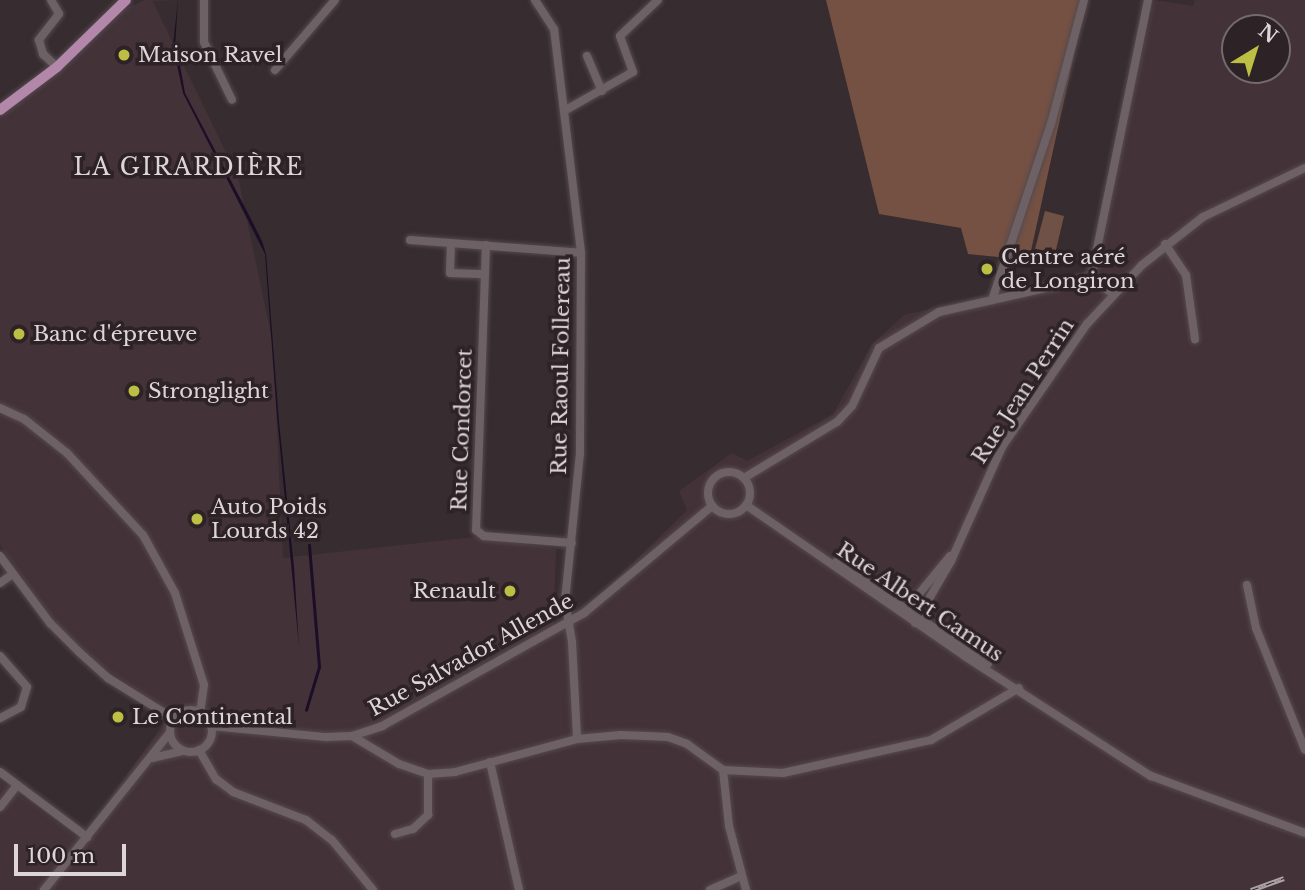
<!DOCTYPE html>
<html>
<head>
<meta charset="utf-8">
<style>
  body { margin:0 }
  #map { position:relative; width:1305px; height:890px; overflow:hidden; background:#372c30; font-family:"Libre Baskerville",serif }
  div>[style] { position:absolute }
  .built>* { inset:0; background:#443239 }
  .green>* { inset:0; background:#705145 }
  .forest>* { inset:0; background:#755144 }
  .water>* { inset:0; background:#1c0e27 }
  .stream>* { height:2.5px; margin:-1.25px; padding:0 1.25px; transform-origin:1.25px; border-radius:1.25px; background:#1c0e27 }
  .roads { filter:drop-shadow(0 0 2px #544a4e) drop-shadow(0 0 2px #544a4e) }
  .minor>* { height:8px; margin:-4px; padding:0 4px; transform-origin:4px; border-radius:4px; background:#6e6165 }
  .minor>.ring { margin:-4px; padding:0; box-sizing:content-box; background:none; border:8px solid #6e6165; border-radius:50% }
  .major>* { height:10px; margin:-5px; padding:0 5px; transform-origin:5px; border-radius:5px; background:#b287a9 }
  .rail>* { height:5px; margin-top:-2.5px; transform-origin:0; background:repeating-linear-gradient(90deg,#2d2226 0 8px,#ada4a7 0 16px); box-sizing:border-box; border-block:2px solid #ada4a7 }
  .dots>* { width:19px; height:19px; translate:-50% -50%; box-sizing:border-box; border:4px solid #2d2226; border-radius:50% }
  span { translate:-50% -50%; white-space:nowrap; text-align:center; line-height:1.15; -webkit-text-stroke:7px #2d2226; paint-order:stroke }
  .poi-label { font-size:21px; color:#ddd5d8 }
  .left { translate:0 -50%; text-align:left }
  .right { translate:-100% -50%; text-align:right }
  .street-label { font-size:21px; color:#ddd5d8 }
  .neighbourhood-label { font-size:23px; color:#ddd5d8; letter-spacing:2px }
  .north { position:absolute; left:1221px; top:14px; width:70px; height:70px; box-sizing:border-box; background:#2d2226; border:2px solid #736a6d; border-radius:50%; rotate:38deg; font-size:19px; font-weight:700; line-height:28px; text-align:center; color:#ddd5d8 }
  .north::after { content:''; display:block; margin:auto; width:24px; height:32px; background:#bcbf43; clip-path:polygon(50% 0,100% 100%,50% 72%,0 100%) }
  .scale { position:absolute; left:14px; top:844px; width:112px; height:32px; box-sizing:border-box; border:4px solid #ddd5d8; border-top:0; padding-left:9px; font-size:21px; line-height:24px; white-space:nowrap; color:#ddd5d8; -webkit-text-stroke:5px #2d2226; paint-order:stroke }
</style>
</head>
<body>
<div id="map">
  <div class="built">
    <i style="clip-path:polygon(evenodd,145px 0,152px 0,238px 177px,273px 344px,283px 558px,474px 537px,556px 549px,554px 626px,605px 590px,687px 510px,679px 491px,732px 453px,747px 461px,833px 414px,872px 344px,904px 315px,1091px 270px,1155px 0,1193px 6px,1195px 0,1305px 0,1305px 890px,0 890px,0 781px,80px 840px,171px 713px,102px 666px,61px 631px,0 545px,0 109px,106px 17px,145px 0,1235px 28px,1277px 28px,1277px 70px,1235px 70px,1235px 28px)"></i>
  </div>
  <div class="green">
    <i style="clip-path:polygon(1045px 211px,1064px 216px,1055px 254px,1035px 249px)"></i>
  </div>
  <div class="forest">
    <i style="clip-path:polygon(826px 0,1086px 0,1029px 260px,968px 254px,961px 228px,879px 214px)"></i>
  </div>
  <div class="water">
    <i style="clip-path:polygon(178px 0,175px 46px,179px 60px,185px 93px,250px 217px,262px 241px,266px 254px,279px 422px,294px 567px,299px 647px,277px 416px,265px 254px,183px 93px,173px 46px)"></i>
  </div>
  <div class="stream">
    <i style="left:306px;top:710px;width:45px;rotate:-73.2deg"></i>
    <i style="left:319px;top:667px;width:122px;rotate:-94.7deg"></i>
  </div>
  <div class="roads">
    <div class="minor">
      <i style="left:51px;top:0;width:16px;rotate:60deg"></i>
      <i style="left:59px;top:14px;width:33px;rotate:128deg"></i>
      <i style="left:39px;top:40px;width:15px;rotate:74deg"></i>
      <i style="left:43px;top:54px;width:19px;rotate:43deg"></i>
      <i style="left:204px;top:0;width:42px;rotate:90deg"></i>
      <i style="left:204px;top:42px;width:64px;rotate:64.2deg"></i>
      <i style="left:535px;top:0;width:35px;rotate:57deg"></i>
      <i style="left:554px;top:29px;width:226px;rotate:83.1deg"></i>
      <i style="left:581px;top:253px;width:200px;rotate:90.3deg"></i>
      <i style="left:580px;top:453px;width:148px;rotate:95.8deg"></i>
      <i style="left:565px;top:600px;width:43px;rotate:80.5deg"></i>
      <i style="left:572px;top:642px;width:97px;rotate:87deg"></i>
      <i style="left:587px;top:56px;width:38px;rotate:67deg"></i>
      <i style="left:275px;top:70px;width:92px;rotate:-49.4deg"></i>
      <i style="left:564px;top:111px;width:79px;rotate:-29.5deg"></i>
      <i style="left:633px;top:72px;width:38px;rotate:-110deg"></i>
      <i style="left:620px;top:36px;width:52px;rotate:-43.5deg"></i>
      <i style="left:410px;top:240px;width:171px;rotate:4.3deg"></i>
      <i style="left:451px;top:243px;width:30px;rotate:92deg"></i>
      <i style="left:450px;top:273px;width:35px;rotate:2deg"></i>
      <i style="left:1165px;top:244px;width:37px;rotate:56deg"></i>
      <i style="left:1186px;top:275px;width:65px;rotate:82deg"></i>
      <i style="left:486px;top:245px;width:285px;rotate:92deg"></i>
      <i style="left:476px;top:530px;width:10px;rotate:37deg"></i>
      <i style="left:484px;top:536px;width:88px;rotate:4.5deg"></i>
      <i style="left:1091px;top:278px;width:284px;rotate:-78.4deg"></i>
      <i style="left:992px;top:300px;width:186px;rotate:-71.5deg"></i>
      <i style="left:1051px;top:124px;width:128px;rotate:-75.1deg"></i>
      <i style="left:0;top:408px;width:26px;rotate:25deg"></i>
      <i style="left:24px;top:419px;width:55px;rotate:38.3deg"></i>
      <i style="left:67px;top:453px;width:112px;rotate:47.2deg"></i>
      <i style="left:143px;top:535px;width:66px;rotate:61.1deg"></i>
      <i style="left:175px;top:593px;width:96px;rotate:72.5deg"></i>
      <i style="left:204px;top:685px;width:27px;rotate:98deg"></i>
      <i class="ring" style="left:708px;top:472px;width:34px;height:34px"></i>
      <i style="left:744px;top:478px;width:109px;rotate:-31.1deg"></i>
      <i style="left:837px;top:422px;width:22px;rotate:-47deg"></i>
      <i style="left:852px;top:406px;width:64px;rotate:-65deg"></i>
      <i style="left:879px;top:348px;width:70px;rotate:-31deg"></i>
      <i style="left:939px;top:312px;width:156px;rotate:-12.6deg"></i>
      <i style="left:1091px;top:278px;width:27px;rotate:36deg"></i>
      <i style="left:746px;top:505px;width:267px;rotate:34.6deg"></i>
      <i style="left:966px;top:657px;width:220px;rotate:32.8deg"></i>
      <i style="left:1151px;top:776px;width:164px;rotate:20.3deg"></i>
      <i style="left:0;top:556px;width:84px;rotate:53.3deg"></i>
      <i style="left:50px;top:623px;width:41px;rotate:45deg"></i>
      <i style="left:79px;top:652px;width:39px;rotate:42deg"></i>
      <i style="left:108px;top:678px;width:78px;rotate:31.8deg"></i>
      <i style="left:836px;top:562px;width:183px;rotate:33.9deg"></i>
      <i style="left:0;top:583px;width:16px;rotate:-35deg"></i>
      <i style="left:1247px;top:585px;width:44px;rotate:78.2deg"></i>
      <i style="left:1256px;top:628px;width:131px;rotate:68.1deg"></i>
      <i style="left:905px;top:611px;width:71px;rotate:-50.7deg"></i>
      <i style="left:915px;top:623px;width:72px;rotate:-59.9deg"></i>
      <i style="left:951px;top:561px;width:125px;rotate:-65.9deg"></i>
      <i style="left:1002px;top:447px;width:150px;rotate:-55.4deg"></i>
      <i style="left:1087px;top:324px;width:81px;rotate:-47deg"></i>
      <i style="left:1142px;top:265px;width:78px;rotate:-38.2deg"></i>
      <i style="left:1203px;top:217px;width:113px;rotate:-25.7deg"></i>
      <i style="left:0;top:656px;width:41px;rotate:48.9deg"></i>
      <i style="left:27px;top:687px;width:21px;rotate:107deg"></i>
      <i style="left:21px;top:707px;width:24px;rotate:152deg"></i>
      <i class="ring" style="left:170px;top:710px;width:34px;height:34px"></i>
      <i style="left:211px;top:726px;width:116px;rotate:5.5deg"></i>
      <i style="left:326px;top:737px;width:26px;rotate:-2deg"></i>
      <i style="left:352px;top:736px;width:32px;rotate:-18deg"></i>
      <i style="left:382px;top:726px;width:231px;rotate:-29.2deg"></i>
      <i style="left:584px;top:613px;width:167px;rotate:-39.9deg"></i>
      <i style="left:352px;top:736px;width:55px;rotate:30.8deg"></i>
      <i style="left:399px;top:764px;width:31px;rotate:19deg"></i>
      <i style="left:428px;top:774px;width:27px;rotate:-4deg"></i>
      <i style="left:455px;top:772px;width:126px;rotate:-15.1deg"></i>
      <i style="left:577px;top:739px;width:44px;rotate:-5.2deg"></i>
      <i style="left:621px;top:735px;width:47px;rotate:2.4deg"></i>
      <i style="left:668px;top:737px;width:20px;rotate:20deg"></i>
      <i style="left:687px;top:744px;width:44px;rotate:35.8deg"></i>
      <i style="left:723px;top:770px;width:60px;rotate:2.9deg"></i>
      <i style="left:783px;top:773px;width:152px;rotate:-12.6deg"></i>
      <i style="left:931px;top:740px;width:102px;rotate:-30.6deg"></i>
      <i style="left:199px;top:750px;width:34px;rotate:60deg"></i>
      <i style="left:216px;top:779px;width:21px;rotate:37deg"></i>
      <i style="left:233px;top:792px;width:78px;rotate:21deg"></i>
      <i style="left:306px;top:820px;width:33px;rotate:38deg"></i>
      <i style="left:332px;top:840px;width:65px;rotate:50.6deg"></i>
      <i style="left:152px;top:758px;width:32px;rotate:-13deg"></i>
      <i style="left:490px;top:762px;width:131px;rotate:77.2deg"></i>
      <i style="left:723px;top:770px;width:56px;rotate:83.9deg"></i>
      <i style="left:729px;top:826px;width:66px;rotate:75.1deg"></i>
      <i style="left:0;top:772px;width:109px;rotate:36.8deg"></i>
      <i style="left:0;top:807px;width:28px;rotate:-52deg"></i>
      <i style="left:395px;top:834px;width:19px;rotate:-16deg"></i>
      <i style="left:413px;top:829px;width:21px;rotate:-43deg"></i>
      <i style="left:428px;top:815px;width:41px;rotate:-90deg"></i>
      <i style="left:44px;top:890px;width:202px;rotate:-51.4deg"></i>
      <i style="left:710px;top:890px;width:34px;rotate:-24deg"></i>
    </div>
    <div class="major">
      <i style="left:0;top:110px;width:71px;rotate:-37deg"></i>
      <i style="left:57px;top:67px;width:96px;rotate:-44.2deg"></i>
    </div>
  </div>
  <div class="rail">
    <i style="left:1251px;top:890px;width:35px;rotate:-20deg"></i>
  </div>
  <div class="dots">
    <i style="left:124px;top:55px;background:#bcbf43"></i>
    <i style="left:987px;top:269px;background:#bcbf43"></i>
    <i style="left:19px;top:334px;background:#bcbf43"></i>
    <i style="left:134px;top:391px;background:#bcbf43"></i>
    <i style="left:197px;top:519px;background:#bcbf43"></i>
    <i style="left:510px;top:591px;background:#bcbf43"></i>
    <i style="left:118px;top:717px;background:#bcbf43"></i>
  </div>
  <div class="poi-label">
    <span class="left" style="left:138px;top:55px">Maison Ravel</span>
    <span class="left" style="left:1001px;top:269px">Centre aéré<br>de Longiron</span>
    <span class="left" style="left:33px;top:334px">Banc d'épreuve</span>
    <span class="left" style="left:148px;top:391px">Stronglight</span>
    <span class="left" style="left:211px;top:519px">Auto Poids<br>Lourds 42</span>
    <span class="right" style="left:496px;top:591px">Renault</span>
    <span class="left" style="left:132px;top:717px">Le Continental</span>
  </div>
  <div class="street-label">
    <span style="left:561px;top:366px;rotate:-89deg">Rue Raoul Follereau</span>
    <span style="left:1023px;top:391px;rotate:-57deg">Rue Jean Perrin</span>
    <span style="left:462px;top:430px;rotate:-88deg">Rue Condorcet</span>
    <span style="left:920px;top:602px;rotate:34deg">Rue Albert Camus</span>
    <span style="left:471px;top:655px;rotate:-29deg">Rue Salvador Allende</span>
  </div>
  <div class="neighbourhood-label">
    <span style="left:189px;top:167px">LA GIRARDIÈRE</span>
  </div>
  <div class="north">N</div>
  <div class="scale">100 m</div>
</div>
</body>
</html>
